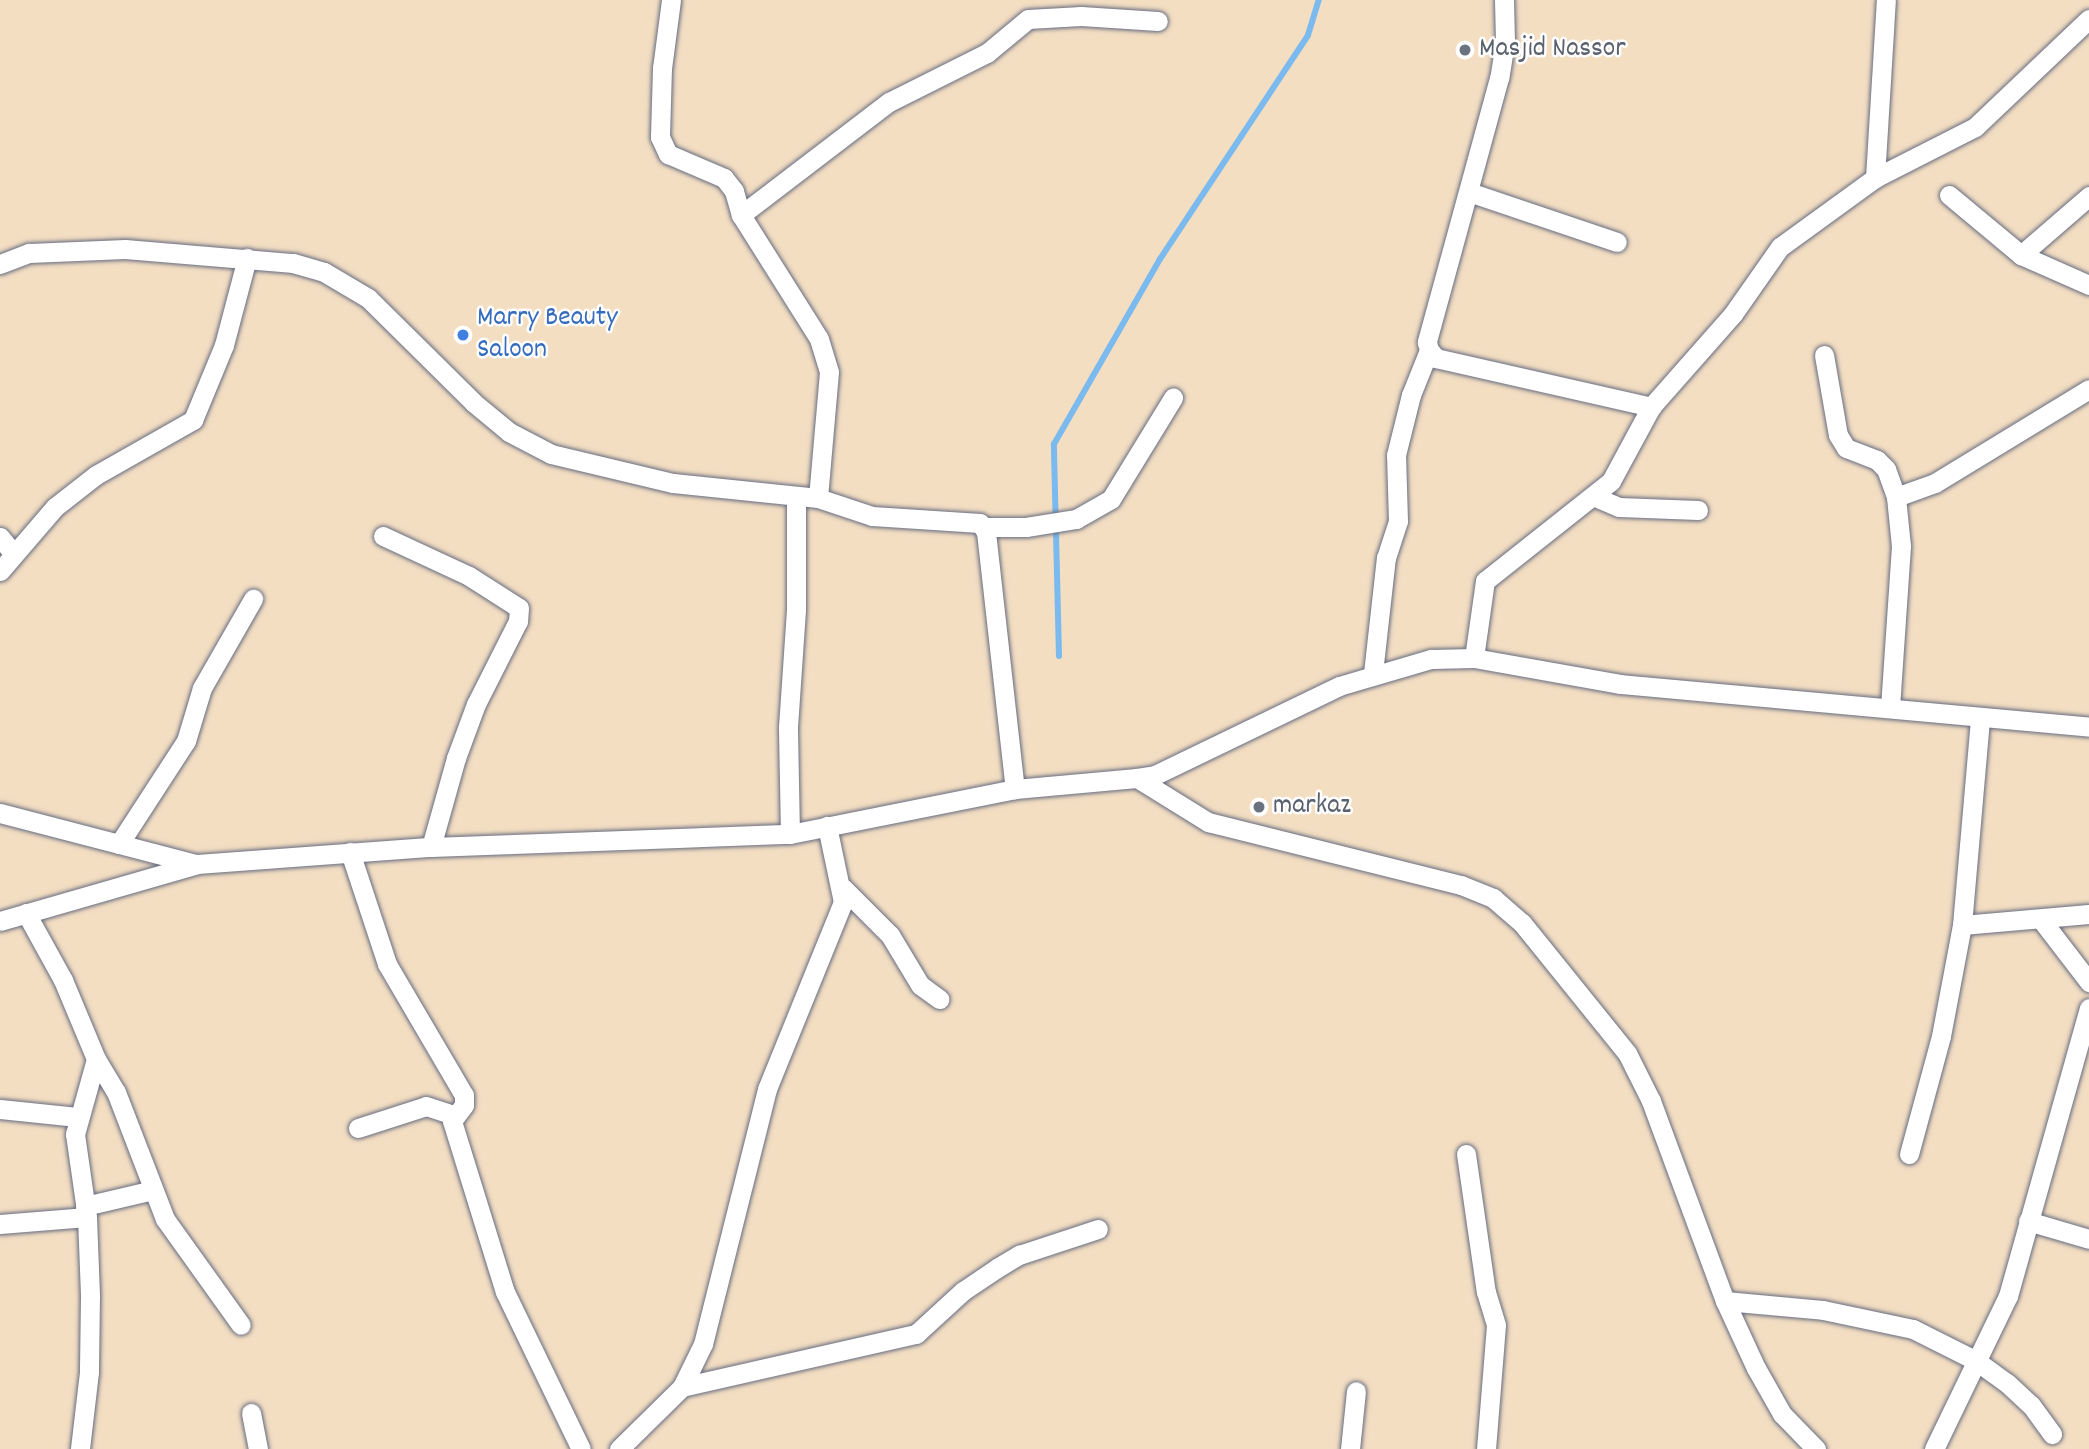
<!DOCTYPE html>
<html>
<head>
<meta charset="utf-8">
<style>
  body { margin:0 }
  #map { position:relative; width:2089px; height:1449px; overflow:hidden; background:#f3dec2; font-family:Dekko,sans-serif }
  div>[style] { position:absolute }
  .stream>* { height:6px; margin:-3px; padding:0 3px; transform-origin:3px; border-radius:3px; background:#7abaef }
  .roads { filter:drop-shadow(0 0 2px #676c81) drop-shadow(0 0 2px #676c81) }
  .minor>* { height:19px; margin:-9.5px; padding:0 9.5px; transform-origin:9.5px; border-radius:9.5px; background:#fff }
  .dots>* { width:19px; height:19px; translate:-50% -50%; box-sizing:border-box; border:4px solid #fff; border-radius:50% }
  span { translate:-50% -50%; white-space:nowrap; text-align:center; line-height:1.15; -webkit-text-stroke:5px #fff; paint-order:stroke }
  .worship-label { font-size:28px; color:#5b616d }
  .left { translate:0 -50%; text-align:left }
  .shop-label { font-size:28px; color:#366cbe }
</style>
</head>
<body>
<div id="map">
  <div class="stream">
    <i style="left:1059px;top:656px;width:212px;rotate:-91.4deg"></i>
    <i style="left:1054px;top:444px;width:213px;rotate:-60.2deg"></i>
    <i style="left:1160px;top:259px;width:268px;rotate:-56.5deg"></i>
    <i style="left:1308px;top:35px;width:37px;rotate:-73deg"></i>
  </div>
  <div class="roads">
    <div class="minor">
      <i style="left:671px;top:0;width:69px;rotate:97.5deg"></i>
      <i style="left:662px;top:68px;width:69px;rotate:91.7deg"></i>
      <i style="left:660px;top:137px;width:19px;rotate:65deg"></i>
      <i style="left:668px;top:154px;width:61px;rotate:23.2deg"></i>
      <i style="left:724px;top:178px;width:16px;rotate:52deg"></i>
      <i style="left:734px;top:191px;width:25px;rotate:74deg"></i>
      <i style="left:741px;top:215px;width:146px;rotate:57.8deg"></i>
      <i style="left:819px;top:339px;width:34px;rotate:73deg"></i>
      <i style="left:829px;top:372px;width:126px;rotate:95deg"></i>
      <i style="left:1504px;top:0;width:42px;rotate:88.6deg"></i>
      <i style="left:1505px;top:42px;width:36px;rotate:99deg"></i>
      <i style="left:1499px;top:78px;width:274px;rotate:105.3deg"></i>
      <i style="left:1427px;top:342px;width:8px;rotate:76deg"></i>
      <i style="left:1429px;top:350px;width:11px;rotate:49deg"></i>
      <i style="left:1436px;top:358px;width:221px;rotate:12.8deg"></i>
      <i style="left:1875px;top:178px;width:178px;rotate:-86.5deg"></i>
      <i style="left:1469px;top:192px;width:156px;rotate:18.7deg"></i>
      <i style="left:1949px;top:195px;width:94px;rotate:39.8deg"></i>
      <i style="left:2021px;top:255px;width:74px;rotate:23.8deg"></i>
      <i style="left:741px;top:215px;width:186px;rotate:-37.4deg"></i>
      <i style="left:889px;top:102px;width:110px;rotate:-26.6deg"></i>
      <i style="left:987px;top:53px;width:53px;rotate:-39.7deg"></i>
      <i style="left:1028px;top:19px;width:53px;rotate:-3.2deg"></i>
      <i style="left:1081px;top:16px;width:77px;rotate:3.7deg"></i>
      <i style="left:2021px;top:255px;width:90px;rotate:-40.9deg"></i>
      <i style="left:0;top:264px;width:31px;rotate:-21deg"></i>
      <i style="left:29px;top:253px;width:96px;rotate:-2.4deg"></i>
      <i style="left:125px;top:249px;width:169px;rotate:4.8deg"></i>
      <i style="left:293px;top:263px;width:32px;rotate:16deg"></i>
      <i style="left:324px;top:272px;width:51px;rotate:30.6deg"></i>
      <i style="left:368px;top:298px;width:149px;rotate:44.7deg"></i>
      <i style="left:474px;top:403px;width:45px;rotate:39.6deg"></i>
      <i style="left:509px;top:432px;width:47px;rotate:27.6deg"></i>
      <i style="left:551px;top:454px;width:125px;rotate:13.4deg"></i>
      <i style="left:673px;top:483px;width:146px;rotate:5.9deg"></i>
      <i style="left:818px;top:498px;width:57px;rotate:18.4deg"></i>
      <i style="left:872px;top:516px;width:108px;rotate:3.7deg"></i>
      <i style="left:980px;top:523px;width:11px;rotate:56deg"></i>
      <i style="left:986px;top:532px;width:259px;rotate:83.6deg"></i>
      <i style="left:1824px;top:355px;width:81px;rotate:80.1deg"></i>
      <i style="left:1838px;top:435px;width:15px;rotate:58deg"></i>
      <i style="left:1846px;top:448px;width:33px;rotate:21deg"></i>
      <i style="left:1877px;top:460px;width:13px;rotate:45deg"></i>
      <i style="left:1886px;top:469px;width:30px;rotate:70deg"></i>
      <i style="left:1896px;top:497px;width:49px;rotate:84.2deg"></i>
      <i style="left:1901px;top:546px;width:161px;rotate:93.9deg"></i>
      <i style="left:1593px;top:496px;width:28px;rotate:23deg"></i>
      <i style="left:1619px;top:507px;width:79px;rotate:2.2deg"></i>
      <i style="left:1896px;top:497px;width:41px;rotate:-19.7deg"></i>
      <i style="left:1935px;top:483px;width:180px;rotate:-31.4deg"></i>
      <i style="left:984px;top:527px;width:42px"></i>
      <i style="left:1026px;top:527px;width:51px;rotate:-9.1deg"></i>
      <i style="left:1076px;top:519px;width:40px;rotate:-29.7deg"></i>
      <i style="left:1111px;top:499px;width:119px;rotate:-58.5deg"></i>
      <i style="left:383px;top:536px;width:95px;rotate:24.9deg"></i>
      <i style="left:469px;top:576px;width:59px;rotate:32.6deg"></i>
      <i style="left:519px;top:608px;width:13px;rotate:94deg"></i>
      <i style="left:518px;top:621px;width:93px;rotate:116.8deg"></i>
      <i style="left:476px;top:704px;width:58px;rotate:110.3deg"></i>
      <i style="left:456px;top:758px;width:92px;rotate:105.7deg"></i>
      <i style="left:0;top:537px;width:22px;rotate:51deg"></i>
      <i style="left:0;top:571px;width:84px;rotate:-49.3deg"></i>
      <i style="left:55px;top:507px;width:52px;rotate:-38deg"></i>
      <i style="left:96px;top:475px;width:112px;rotate:-29.6deg"></i>
      <i style="left:193px;top:420px;width:81px;rotate:-67.5deg"></i>
      <i style="left:224px;top:345px;width:90px;rotate:-75.2deg"></i>
      <i style="left:1474px;top:658px;width:78px;rotate:-81.9deg"></i>
      <i style="left:1485px;top:581px;width:161px;rotate:-38.4deg"></i>
      <i style="left:1611px;top:481px;width:84px;rotate:-61.6deg"></i>
      <i style="left:1651px;top:407px;width:124px;rotate:-48.6deg"></i>
      <i style="left:1733px;top:314px;width:82px;rotate:-55deg"></i>
      <i style="left:1780px;top:247px;width:117px;rotate:-36deg"></i>
      <i style="left:1875px;top:178px;width:112px;rotate:-27deg"></i>
      <i style="left:1975px;top:127px;width:157px;rotate:-43.5deg"></i>
      <i style="left:1373px;top:673px;width:116px;rotate:-83.6deg"></i>
      <i style="left:1386px;top:558px;width:39px;rotate:-72deg"></i>
      <i style="left:1398px;top:521px;width:66px;rotate:-91.7deg"></i>
      <i style="left:1396px;top:455px;width:62px;rotate:-76deg"></i>
      <i style="left:1411px;top:395px;width:48px;rotate:-68.2deg"></i>
      <i style="left:1137px;top:778px;width:84px;rotate:31.8deg"></i>
      <i style="left:1208px;top:822px;width:261px;rotate:14deg"></i>
      <i style="left:1461px;top:885px;width:35px;rotate:22deg"></i>
      <i style="left:1493px;top:898px;width:38px;rotate:41deg"></i>
      <i style="left:1522px;top:923px;width:167px;rotate:51.1deg"></i>
      <i style="left:1627px;top:1053px;width:54px;rotate:63.4deg"></i>
      <i style="left:1651px;top:1101px;width:213px;rotate:69.7deg"></i>
      <i style="left:1725px;top:1301px;width:74px;rotate:65.2deg"></i>
      <i style="left:1756px;top:1368px;width:53px;rotate:60.5deg"></i>
      <i style="left:1782px;top:1414px;width:49px;rotate:45.8deg"></i>
      <i style="left:0;top:813px;width:203px;rotate:14.6deg"></i>
      <i style="left:790px;top:834px;width:107px;rotate:-91.1deg"></i>
      <i style="left:788px;top:727px;width:117px;rotate:-86.1deg"></i>
      <i style="left:796px;top:610px;width:114px;rotate:-90deg"></i>
      <i style="left:119px;top:844px;width:123px;rotate:-57deg"></i>
      <i style="left:186px;top:741px;width:55px;rotate:-73.2deg"></i>
      <i style="left:202px;top:688px;width:103px;rotate:-60.2deg"></i>
      <i style="left:350px;top:852px;width:118px;rotate:71.7deg"></i>
      <i style="left:387px;top:964px;width:152px;rotate:59.6deg"></i>
      <i style="left:464px;top:1095px;width:10px;rotate:90deg"></i>
      <i style="left:464px;top:1105px;width:20px;rotate:127deg"></i>
      <i style="left:452px;top:1121px;width:179px;rotate:72.8deg"></i>
      <i style="left:505px;top:1292px;width:174px;rotate:64.2deg"></i>
      <i style="left:843px;top:888px;width:66px;rotate:45deg"></i>
      <i style="left:890px;top:935px;width:58px;rotate:59deg"></i>
      <i style="left:920px;top:985px;width:24px;rotate:36deg"></i>
      <i style="left:26px;top:913px;width:77px;rotate:61.1deg"></i>
      <i style="left:63px;top:980px;width:86px;rotate:67.3deg"></i>
      <i style="left:96px;top:1059px;width:78px;rotate:105.6deg"></i>
      <i style="left:75px;top:1134px;width:84px;rotate:81.8deg"></i>
      <i style="left:87px;top:1217px;width:79px;rotate:87.8deg"></i>
      <i style="left:90px;top:1296px;width:76px;rotate:90.8deg"></i>
      <i style="left:89px;top:1372px;width:78px;rotate:96.7deg"></i>
      <i style="left:0;top:921px;width:205px;rotate:-16.1deg"></i>
      <i style="left:197px;top:864px;width:235px;rotate:-4.2deg"></i>
      <i style="left:431px;top:847px;width:359px;rotate:-2.1deg"></i>
      <i style="left:790px;top:834px;width:229px;rotate:-11.3deg"></i>
      <i style="left:1015px;top:789px;width:122px;rotate:-5.2deg"></i>
      <i style="left:1137px;top:778px;width:18px;rotate:-9deg"></i>
      <i style="left:1155px;top:775px;width:204px;rotate:-25.8deg"></i>
      <i style="left:1339px;top:686px;width:96px;rotate:-16.4deg"></i>
      <i style="left:1431px;top:659px;width:43px;rotate:-1.3deg"></i>
      <i style="left:1474px;top:658px;width:148px;rotate:10.1deg"></i>
      <i style="left:1620px;top:684px;width:471px;rotate:5.2deg"></i>
      <i style="left:2043px;top:922px;width:76px;rotate:52.5deg"></i>
      <i style="left:1962px;top:925px;width:127px;rotate:-5deg"></i>
      <i style="left:96px;top:1059px;width:39px;rotate:59deg"></i>
      <i style="left:116px;top:1092px;width:136px;rotate:68.9deg"></i>
      <i style="left:165px;top:1219px;width:130px;rotate:54.4deg"></i>
      <i style="left:0;top:1109px;width:78px;rotate:5.9deg"></i>
      <i style="left:358px;top:1128px;width:71px;rotate:-17.9deg"></i>
      <i style="left:426px;top:1106px;width:29px;rotate:18deg"></i>
      <i style="left:1466px;top:1154px;width:139px;rotate:81.8deg"></i>
      <i style="left:1486px;top:1292px;width:34px;rotate:73deg"></i>
      <i style="left:1496px;top:1325px;width:124px;rotate:94.6deg"></i>
      <i style="left:1909px;top:1154px;width:122px;rotate:-74.8deg"></i>
      <i style="left:1941px;top:1036px;width:113px;rotate:-79.3deg"></i>
      <i style="left:1962px;top:925px;width:207px;rotate:-85deg"></i>
      <i style="left:85px;top:1206px;width:70px;rotate:-13.2deg"></i>
      <i style="left:2028px;top:1221px;width:64px;rotate:16.4deg"></i>
      <i style="left:0;top:1224px;width:87px;rotate:-4.6deg"></i>
      <i style="left:1725px;top:1301px;width:98px;rotate:5.2deg"></i>
      <i style="left:1823px;top:1310px;width:92px;rotate:11.9deg"></i>
      <i style="left:1913px;top:1329px;width:69px;rotate:26.6deg"></i>
      <i style="left:1975px;top:1360px;width:39px;rotate:36deg"></i>
      <i style="left:2007px;top:1383px;width:33px;rotate:43deg"></i>
      <i style="left:2031px;top:1405px;width:36px;rotate:54deg"></i>
      <i style="left:682px;top:1387px;width:240px;rotate:-12.8deg"></i>
      <i style="left:916px;top:1334px;width:64px;rotate:-42.5deg"></i>
      <i style="left:963px;top:1291px;width:41px;rotate:-34.1deg"></i>
      <i style="left:997px;top:1268px;width:26px;rotate:-31deg"></i>
      <i style="left:1019px;top:1255px;width:83px;rotate:-18.2deg"></i>
      <i style="left:251px;top:1413px;width:37px;rotate:79deg"></i>
      <i style="left:619px;top:1449px;width:88px;rotate:-44.5deg"></i>
      <i style="left:682px;top:1387px;width:48px;rotate:-64deg"></i>
      <i style="left:703px;top:1344px;width:263px;rotate:-75.9deg"></i>
      <i style="left:767px;top:1089px;width:202px;rotate:-67.9deg"></i>
      <i style="left:843px;top:902px;width:78px;rotate:-101.9deg"></i>
      <i style="left:1350px;top:1449px;width:58px;rotate:-84.1deg"></i>
      <i style="left:1934px;top:1449px;width:170px;rotate:-64.2deg"></i>
      <i style="left:2008px;top:1296px;width:299px;rotate:-74.3deg"></i>
    </div>
  </div>
  <div class="dots">
    <i style="left:1465px;top:50px;background:#6b7280"></i>
    <i style="left:463px;top:335px;background:#3f7fe0"></i>
    <i style="left:1259px;top:807px;background:#6b7280"></i>
  </div>
  <div class="worship-label">
    <span class="left" style="left:1479px;top:50px">Masjid Nassor</span>
    <span class="left" style="left:1273px;top:807px">markaz</span>
  </div>
  <div class="shop-label">
    <span class="left" style="left:477px;top:335px">Marry Beauty<br>Saloon</span>
  </div>
</div>
</body>
</html>
